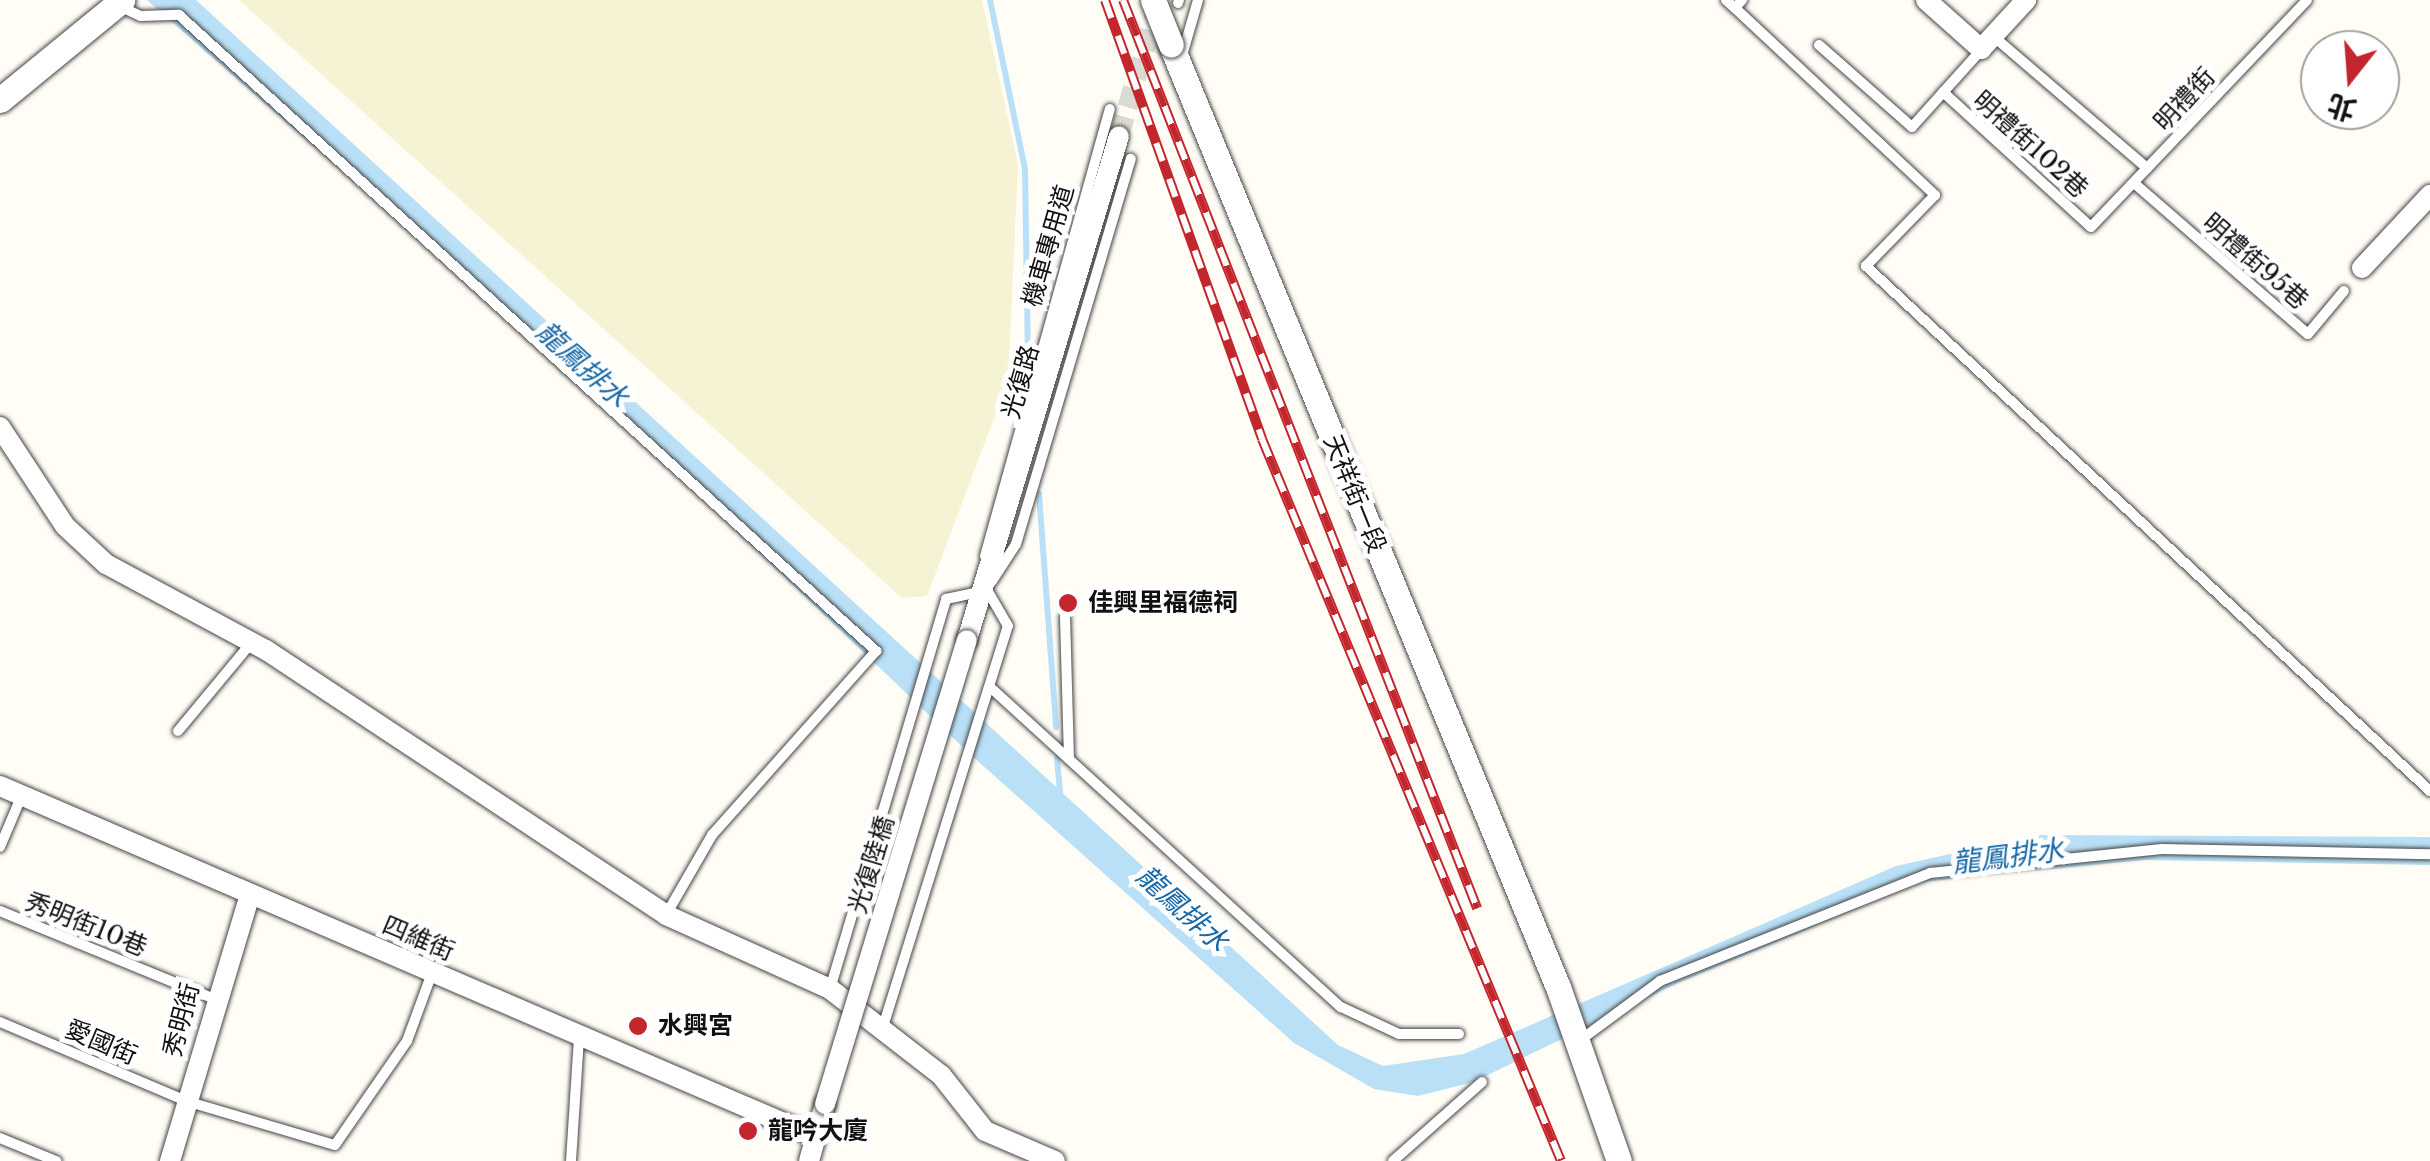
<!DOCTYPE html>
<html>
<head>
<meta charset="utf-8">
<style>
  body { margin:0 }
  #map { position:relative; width:2430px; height:1161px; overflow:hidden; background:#fffdf5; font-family:"Libre Baskerville","Noto Sans TC",serif }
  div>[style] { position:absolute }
  .farmland>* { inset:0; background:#f6f3d4 }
  .water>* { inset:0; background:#b9e0f7 }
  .stream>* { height:6px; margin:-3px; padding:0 3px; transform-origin:3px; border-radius:3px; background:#b9e0f7 }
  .minor-tunnel>* { height:20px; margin-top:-10px; transform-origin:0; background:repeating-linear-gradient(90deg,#dbdad3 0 20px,transparent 0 30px) }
  .roads { filter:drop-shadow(0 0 2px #444) drop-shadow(0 0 2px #444) }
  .service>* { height:10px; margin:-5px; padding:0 5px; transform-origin:5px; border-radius:5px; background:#fff }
  .minor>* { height:20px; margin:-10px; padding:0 10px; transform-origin:10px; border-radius:10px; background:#fff }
  .tertiary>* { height:25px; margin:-12.5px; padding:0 12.5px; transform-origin:12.5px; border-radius:12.5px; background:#fff }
  .rail>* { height:10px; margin-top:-5px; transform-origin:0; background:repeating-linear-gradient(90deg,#fff 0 19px,#c4262e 0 38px); box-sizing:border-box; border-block:2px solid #c4262e }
  .bridges { filter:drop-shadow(0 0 2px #444) drop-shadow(0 0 2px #444) }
  .minor-bridge>* { height:20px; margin:-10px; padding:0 10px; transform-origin:10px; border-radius:10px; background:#fff }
  .tertiary-bridge>* { height:25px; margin:-12.5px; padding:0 12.5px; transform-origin:12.5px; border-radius:12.5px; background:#fff }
  .dots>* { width:28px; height:28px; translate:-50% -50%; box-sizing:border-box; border:5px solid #fff; border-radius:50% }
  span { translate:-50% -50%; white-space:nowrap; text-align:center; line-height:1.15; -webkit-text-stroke:10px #fff; paint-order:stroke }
  .street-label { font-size:25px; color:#111 }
  .poi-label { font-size:25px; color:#111; font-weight:700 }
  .left { translate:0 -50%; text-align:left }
  .water-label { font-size:28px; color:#1768a6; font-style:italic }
  .north { position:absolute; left:2300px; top:30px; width:100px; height:100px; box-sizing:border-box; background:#fff; border:2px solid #a0a0a0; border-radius:50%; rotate:197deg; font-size:28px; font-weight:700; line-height:40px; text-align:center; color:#111 }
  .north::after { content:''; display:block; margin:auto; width:35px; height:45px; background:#c4262e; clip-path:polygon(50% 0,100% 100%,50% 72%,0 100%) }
</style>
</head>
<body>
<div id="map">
  <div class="farmland">
    <i style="clip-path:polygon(239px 0,982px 0,1018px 165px,1008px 381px,927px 596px,902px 598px)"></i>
  </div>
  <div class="water">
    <i style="clip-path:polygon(147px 0,196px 0,1338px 1045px,1383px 1066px,1464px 1054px,1896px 866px,2035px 835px,2430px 837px,2430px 865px,2145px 860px,1921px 882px,1678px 983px,1473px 1082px,1418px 1096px,1374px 1089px,1294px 1043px,971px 755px,556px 359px)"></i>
  </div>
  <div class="stream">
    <i style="left:990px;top:0;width:173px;rotate:78.3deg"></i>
    <i style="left:1025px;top:169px;width:191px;rotate:89.1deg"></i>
    <i style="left:1039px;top:494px;width:234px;rotate:85.8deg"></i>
    <i style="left:1057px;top:758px;width:35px;rotate:85deg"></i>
  </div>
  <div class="minor-tunnel">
    <i style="left:1119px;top:136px;width:138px;rotate:-73.5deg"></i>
  </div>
  <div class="roads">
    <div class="service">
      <i style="left:1726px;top:0;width:12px;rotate:42deg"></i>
      <i style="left:1735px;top:8px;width:11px;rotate:-49deg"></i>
      <i style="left:1178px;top:3px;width:3px;rotate:-72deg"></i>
      <i style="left:117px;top:5px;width:26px;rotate:25deg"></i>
      <i style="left:141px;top:16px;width:38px;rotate:-2deg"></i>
      <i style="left:179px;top:15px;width:944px;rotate:42.38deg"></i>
      <i style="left:876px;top:651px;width:246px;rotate:131.7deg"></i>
      <i style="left:712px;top:835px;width:92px;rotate:119.9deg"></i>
      <i style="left:1735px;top:8px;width:274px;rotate:43.1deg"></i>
      <i style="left:1935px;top:195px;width:99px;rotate:134.2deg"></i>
      <i style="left:1866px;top:266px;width:771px;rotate:42.95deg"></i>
      <i style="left:1993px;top:36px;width:203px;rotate:40.6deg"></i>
      <i style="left:1819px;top:45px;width:124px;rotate:41.4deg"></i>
      <i style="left:1912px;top:127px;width:103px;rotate:-48.1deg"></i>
      <i style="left:1181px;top:59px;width:61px;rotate:-73.9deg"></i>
      <i style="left:1943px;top:92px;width:200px;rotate:42.4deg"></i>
      <i style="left:2091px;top:227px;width:313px;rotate:-46.4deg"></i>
      <i style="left:2134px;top:183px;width:230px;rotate:41deg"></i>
      <i style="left:2308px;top:334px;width:56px;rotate:-50.1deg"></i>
      <i style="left:985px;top:556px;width:464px;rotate:-74.4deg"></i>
      <i style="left:992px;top:581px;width:44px;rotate:-57deg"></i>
      <i style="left:1016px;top:544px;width:402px;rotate:-73.4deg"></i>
      <i style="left:1065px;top:616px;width:143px;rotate:88.4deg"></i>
      <i style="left:990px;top:687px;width:475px;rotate:42.4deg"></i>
      <i style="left:1341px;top:1007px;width:64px;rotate:25deg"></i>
      <i style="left:1399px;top:1034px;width:60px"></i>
      <i style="left:178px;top:731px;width:114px;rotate:-50.3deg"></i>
      <i style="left:0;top:847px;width:56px;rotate:-67.1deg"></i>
      <i style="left:0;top:911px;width:229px;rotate:22.3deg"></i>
      <i style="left:830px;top:989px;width:407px;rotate:-73.4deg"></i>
      <i style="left:946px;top:599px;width:38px;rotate:-12deg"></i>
      <i style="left:0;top:1022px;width:202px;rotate:23deg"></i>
      <i style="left:186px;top:1101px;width:155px;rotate:16.5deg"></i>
      <i style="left:335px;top:1145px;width:126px;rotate:-55.3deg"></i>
      <i style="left:407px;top:1041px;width:72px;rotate:-69.8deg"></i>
      <i style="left:882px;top:1030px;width:423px;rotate:-72.7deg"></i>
      <i style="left:1008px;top:626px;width:44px;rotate:-120.1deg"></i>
      <i style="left:1579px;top:1041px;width:101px;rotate:-36.5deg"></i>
      <i style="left:1660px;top:981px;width:291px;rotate:-21.8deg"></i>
      <i style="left:1930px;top:873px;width:233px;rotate:-5.9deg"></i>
      <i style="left:2162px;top:849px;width:268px;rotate:1.1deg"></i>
      <i style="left:0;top:1138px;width:61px;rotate:22.3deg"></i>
      <i style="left:571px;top:1161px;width:125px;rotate:-86.3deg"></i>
      <i style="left:1393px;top:1161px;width:119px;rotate:-41.6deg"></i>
    </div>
    <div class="minor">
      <i style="left:1926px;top:0;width:74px;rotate:41.7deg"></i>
      <i style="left:1981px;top:49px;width:67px;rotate:-47.4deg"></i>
      <i style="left:2362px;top:268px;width:100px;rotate:-47deg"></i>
      <i style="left:0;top:427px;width:118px;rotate:56.7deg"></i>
      <i style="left:65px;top:526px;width:56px;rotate:42.8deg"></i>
      <i style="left:106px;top:564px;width:182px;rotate:28.3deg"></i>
      <i style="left:266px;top:650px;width:480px;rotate:33.5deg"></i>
      <i style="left:666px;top:915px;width:180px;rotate:24.3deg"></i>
      <i style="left:830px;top:989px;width:140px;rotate:37.8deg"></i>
      <i style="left:941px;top:1075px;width:71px;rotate:51.8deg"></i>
      <i style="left:985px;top:1131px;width:76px;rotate:23.2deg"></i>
      <i style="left:967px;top:640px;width:526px;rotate:-73.22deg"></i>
      <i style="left:0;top:786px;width:888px;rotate:23.27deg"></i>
      <i style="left:170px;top:1161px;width:279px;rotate:-73.3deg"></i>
      <i style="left:809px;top:1161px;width:59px;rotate:-74.3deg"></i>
    </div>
    <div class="tertiary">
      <i style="left:1171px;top:45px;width:1018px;rotate:67.67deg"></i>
      <i style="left:1558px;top:987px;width:184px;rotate:70.7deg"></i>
      <i style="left:0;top:100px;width:158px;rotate:-39.3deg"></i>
    </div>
  </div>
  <div class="rail">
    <i style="left:1105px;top:0;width:466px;rotate:70.3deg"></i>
    <i style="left:1262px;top:439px;width:781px;rotate:67.5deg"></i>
    <i style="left:1123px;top:0;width:975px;rotate:68.7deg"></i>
  </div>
  <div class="bridges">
    <div class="minor-bridge">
      <i style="left:825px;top:1104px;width:485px;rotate:-73deg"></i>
    </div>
    <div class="tertiary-bridge">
      <i style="left:1153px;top:0;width:48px;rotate:68.2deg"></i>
    </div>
  </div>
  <div class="dots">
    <i style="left:1068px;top:603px;background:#c4262e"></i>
    <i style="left:638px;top:1026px;background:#c4262e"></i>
    <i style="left:748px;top:1131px;background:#c4262e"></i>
  </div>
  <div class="street-label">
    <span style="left:2185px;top:100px;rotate:-47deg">明禮街</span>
    <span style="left:2030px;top:145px;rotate:42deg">明禮街102巷</span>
    <span style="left:1049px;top:246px;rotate:-74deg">機車專用道</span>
    <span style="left:2255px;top:262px;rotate:41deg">明禮街95巷</span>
    <span style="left:1021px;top:382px;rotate:-74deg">光復路</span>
    <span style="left:1354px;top:494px;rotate:68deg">天祥街一段</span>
    <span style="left:872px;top:865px;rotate:-73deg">光復陸橋</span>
    <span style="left:86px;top:925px;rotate:22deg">秀明街10巷</span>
    <span style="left:418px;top:939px;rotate:23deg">四維街</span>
    <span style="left:182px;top:1020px;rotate:-75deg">秀明街</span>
    <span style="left:101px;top:1043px;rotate:23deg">愛國街</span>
  </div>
  <div class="poi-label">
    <span class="left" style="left:1088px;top:603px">佳興里福德祠</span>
    <span class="left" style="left:658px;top:1026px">水興宮</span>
    <span class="left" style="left:768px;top:1131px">龍吟大廈</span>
  </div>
  <div class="water-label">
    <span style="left:582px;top:365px;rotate:42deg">龍鳳排水</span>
    <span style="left:2008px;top:857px;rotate:-7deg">龍鳳排水</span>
    <span style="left:1182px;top:909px;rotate:42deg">龍鳳排水</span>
  </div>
  <div class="north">北</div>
</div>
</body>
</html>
